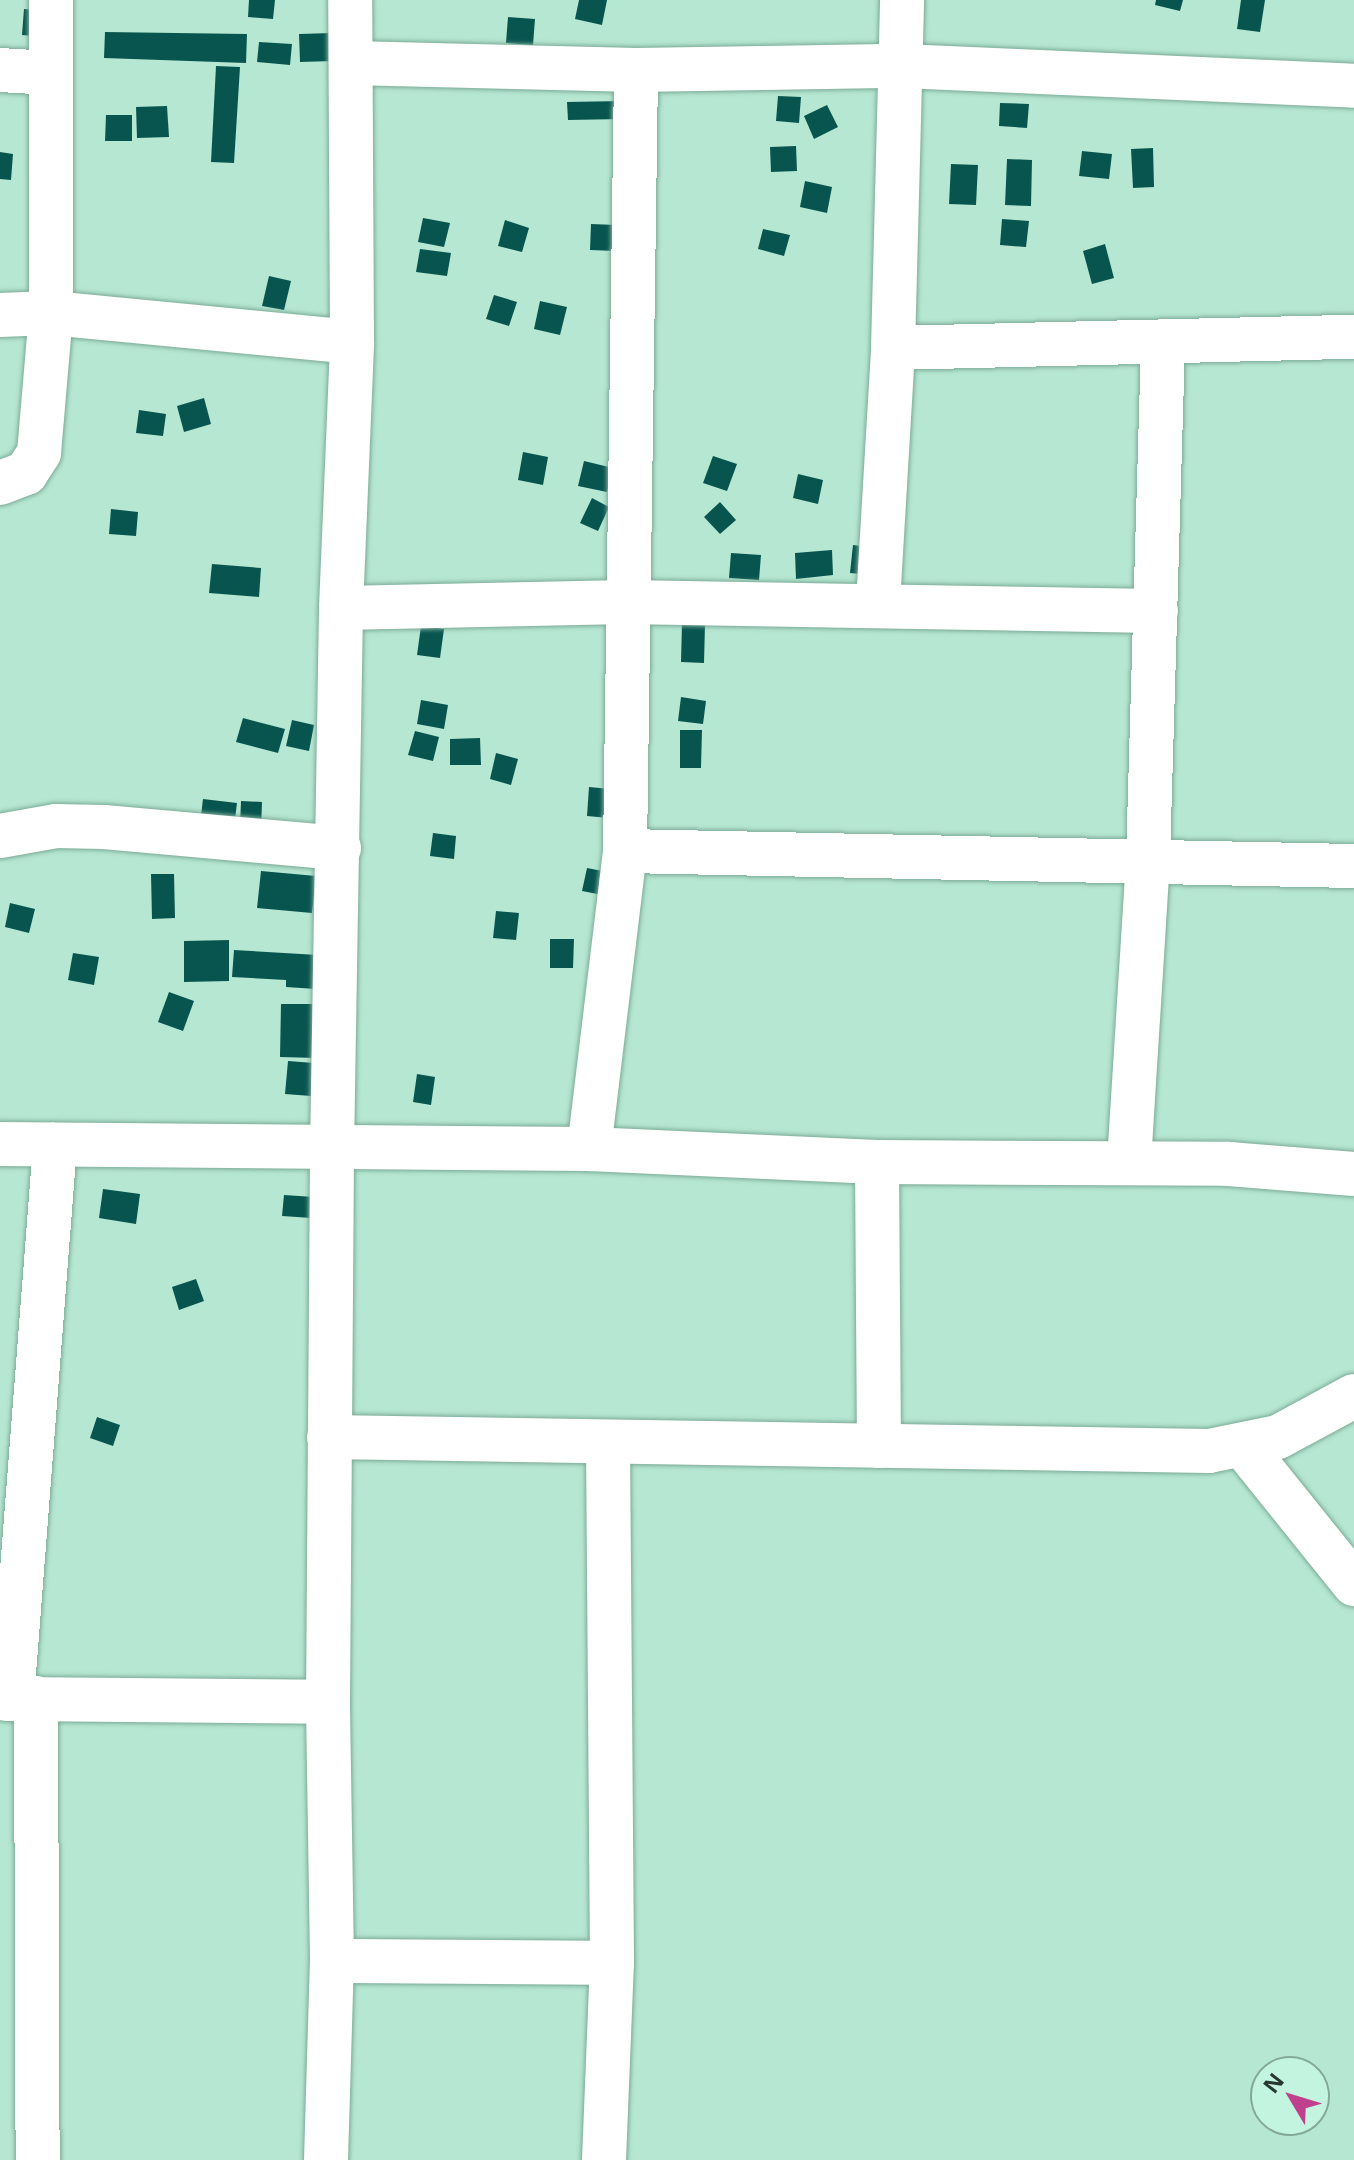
<!DOCTYPE html>
<html>
<head>
<meta charset="utf-8">
<style>
  body { margin:0 }
  #map { position:relative; width:1354px; height:2160px; overflow:hidden; background:#b6e7d2; font-family:"Open Sans",sans-serif }
  div>[style] { position:absolute }
  .building>* { inset:0; background:#085550 }
  .roads { filter:drop-shadow(0 0 2px #7cab97) drop-shadow(0 0 2px #7cab97) }
  .minor>* { height:44px; margin:-22px; padding:0 22px; transform-origin:22px; border-radius:22px; background:#fff }
  span { translate:-50% -50%; white-space:nowrap; text-align:center; line-height:1.15; -webkit-text-stroke:8px #c3f4df; paint-order:stroke }
  .north { position:absolute; left:1250px; top:2056px; width:80px; height:80px; box-sizing:border-box; background:#c3f4df; border:2px solid #84a999; border-radius:50%; rotate:308deg; font-size:22px; font-weight:700; line-height:32px; text-align:center; color:#263931 }
  .north::after { content:''; display:block; margin:auto; width:28px; height:36px; background:#bf408c; clip-path:polygon(50% 0,100% 100%,50% 72%,0 100%) }
</style>
</head>
<body>
<div id="map">
  <div class="building">
    <i style="clip-path:polygon(249px 0,275px 0,273px 19px,248px 17px)"></i>
    <i style="clip-path:polygon(579px 0,607px 0,602px 25px,575px 19px)"></i>
    <i style="clip-path:polygon(1156px 0,1183px 0,1180px 11px,1155px 5px)"></i>
    <i style="clip-path:polygon(1241px 0,1265px 0,1260px 32px,1237px 29px)"></i>
    <i style="clip-path:polygon(24px 9px,48px 11px,46px 37px,22px 35px)"></i>
    <i style="clip-path:polygon(508px 17px,535px 19px,533px 45px,506px 43px)"></i>
    <i style="clip-path:polygon(105px 32px,247px 34px,246px 63px,104px 58px)"></i>
    <i style="clip-path:polygon(332px 33px,333px 61px,300px 62px,299px 34px)"></i>
    <i style="clip-path:polygon(259px 42px,292px 44px,290px 65px,257px 62px)"></i>
    <i style="clip-path:polygon(216px 66px,240px 67px,234px 163px,211px 162px)"></i>
    <i style="clip-path:polygon(778px 96px,801px 97px,799px 123px,776px 121px)"></i>
    <i style="clip-path:polygon(624px 101px,623px 119px,568px 120px,567px 102px)"></i>
    <i style="clip-path:polygon(1000px 103px,1029px 104px,1027px 128px,999px 126px)"></i>
    <i style="clip-path:polygon(827px 105px,838px 127px,814px 139px,804px 116px)"></i>
    <i style="clip-path:polygon(167px 106px,169px 137px,137px 138px,136px 107px)"></i>
    <i style="clip-path:polygon(106px 115px,132px 115px,132px 141px,105px 141px)"></i>
    <i style="clip-path:polygon(796px 146px,797px 171px,771px 172px,770px 147px)"></i>
    <i style="clip-path:polygon(1153px 148px,1154px 187px,1133px 188px,1131px 149px)"></i>
    <i style="clip-path:polygon(1082px 151px,1112px 154px,1109px 179px,1079px 176px)"></i>
    <i style="clip-path:polygon(0 152px,13px 154px,11px 180px,0 179px)"></i>
    <i style="clip-path:polygon(1007px 159px,1032px 160px,1031px 206px,1005px 205px)"></i>
    <i style="clip-path:polygon(951px 164px,978px 165px,976px 205px,949px 204px)"></i>
    <i style="clip-path:polygon(805px 181px,832px 187px,827px 213px,800px 207px)"></i>
    <i style="clip-path:polygon(423px 218px,450px 223px,444px 247px,418px 242px)"></i>
    <i style="clip-path:polygon(1002px 219px,1029px 221px,1026px 247px,1000px 245px)"></i>
    <i style="clip-path:polygon(505px 220px,529px 228px,522px 252px,498px 246px)"></i>
    <i style="clip-path:polygon(591px 224px,617px 225px,616px 251px,590px 250px)"></i>
    <i style="clip-path:polygon(763px 229px,790px 235px,784px 256px,758px 249px)"></i>
    <i style="clip-path:polygon(1105px 244px,1114px 278px,1092px 284px,1083px 251px)"></i>
    <i style="clip-path:polygon(420px 249px,451px 253px,447px 276px,416px 272px)"></i>
    <i style="clip-path:polygon(269px 276px,291px 281px,284px 310px,262px 306px)"></i>
    <i style="clip-path:polygon(494px 295px,517px 302px,509px 326px,486px 319px)"></i>
    <i style="clip-path:polygon(540px 301px,567px 307px,560px 335px,534px 329px)"></i>
    <i style="clip-path:polygon(204px 398px,211px 424px,184px 432px,177px 406px)"></i>
    <i style="clip-path:polygon(139px 410px,166px 414px,163px 436px,136px 433px)"></i>
    <i style="clip-path:polygon(523px 452px,548px 457px,543px 485px,518px 480px)"></i>
    <i style="clip-path:polygon(713px 456px,737px 464px,727px 491px,703px 483px)"></i>
    <i style="clip-path:polygon(584px 461px,613px 468px,607px 492px,578px 486px)"></i>
    <i style="clip-path:polygon(798px 474px,823px 480px,818px 504px,793px 498px)"></i>
    <i style="clip-path:polygon(592px 498px,609px 507px,598px 531px,580px 523px)"></i>
    <i style="clip-path:polygon(720px 502px,736px 520px,720px 534px,704px 517px)"></i>
    <i style="clip-path:polygon(111px 509px,138px 512px,136px 536px,109px 534px)"></i>
    <i style="clip-path:polygon(853px 545px,875px 548px,872px 575px,850px 573px)"></i>
    <i style="clip-path:polygon(832px 550px,833px 575px,796px 579px,795px 553px)"></i>
    <i style="clip-path:polygon(731px 553px,761px 555px,759px 580px,729px 578px)"></i>
    <i style="clip-path:polygon(212px 564px,261px 568px,259px 597px,209px 593px)"></i>
    <i style="clip-path:polygon(682px 623px,705px 624px,704px 663px,681px 662px)"></i>
    <i style="clip-path:polygon(421px 626px,444px 629px,440px 658px,417px 655px)"></i>
    <i style="clip-path:polygon(681px 697px,706px 701px,703px 724px,678px 721px)"></i>
    <i style="clip-path:polygon(421px 700px,448px 705px,444px 729px,417px 724px)"></i>
    <i style="clip-path:polygon(243px 718px,285px 729px,278px 753px,236px 742px)"></i>
    <i style="clip-path:polygon(292px 720px,314px 725px,309px 751px,286px 746px)"></i>
    <i style="clip-path:polygon(680px 730px,702px 730px,701px 768px,680px 768px)"></i>
    <i style="clip-path:polygon(415px 731px,439px 737px,433px 761px,408px 755px)"></i>
    <i style="clip-path:polygon(480px 738px,481px 765px,450px 765px,450px 739px)"></i>
    <i style="clip-path:polygon(496px 753px,518px 759px,511px 785px,490px 779px)"></i>
    <i style="clip-path:polygon(589px 787px,611px 789px,609px 818px,587px 816px)"></i>
    <i style="clip-path:polygon(203px 799px,237px 803px,234px 827px,200px 824px)"></i>
    <i style="clip-path:polygon(241px 801px,262px 802px,261px 829px,240px 827px)"></i>
    <i style="clip-path:polygon(433px 833px,456px 836px,454px 859px,430px 856px)"></i>
    <i style="clip-path:polygon(587px 868px,618px 874px,613px 897px,582px 891px)"></i>
    <i style="clip-path:polygon(261px 871px,316px 876px,312px 913px,257px 908px)"></i>
    <i style="clip-path:polygon(151px 874px,174px 874px,175px 918px,152px 919px)"></i>
    <i style="clip-path:polygon(10px 903px,35px 909px,29px 933px,5px 927px)"></i>
    <i style="clip-path:polygon(496px 911px,519px 913px,516px 940px,493px 938px)"></i>
    <i style="clip-path:polygon(550px 939px,574px 939px,573px 968px,550px 968px)"></i>
    <i style="clip-path:polygon(229px 940px,229px 981px,184px 982px,184px 941px)"></i>
    <i style="clip-path:polygon(234px 950px,318px 955px,316px 989px,286px 987px,286px 980px,232px 977px)"></i>
    <i style="clip-path:polygon(73px 953px,99px 957px,94px 985px,68px 980px)"></i>
    <i style="clip-path:polygon(169px 992px,194px 1001px,183px 1031px,158px 1022px)"></i>
    <i style="clip-path:polygon(281px 1004px,318px 1004px,317px 1058px,280px 1057px)"></i>
    <i style="clip-path:polygon(288px 1061px,327px 1064px,324px 1097px,285px 1094px)"></i>
    <i style="clip-path:polygon(417px 1074px,435px 1077px,431px 1105px,413px 1102px)"></i>
    <i style="clip-path:polygon(103px 1189px,140px 1194px,136px 1224px,99px 1218px)"></i>
    <i style="clip-path:polygon(284px 1195px,314px 1197px,312px 1218px,282px 1216px)"></i>
    <i style="clip-path:polygon(196px 1279px,204px 1301px,179px 1310px,172px 1287px)"></i>
    <i style="clip-path:polygon(97px 1417px,120px 1425px,113px 1446px,90px 1438px)"></i>
  </div>
  <div class="roads">
    <div class="minor">
      <i style="left:351px;top:63px;width:285px;rotate:1.4deg"></i>
      <i style="left:636px;top:70px;width:266px;rotate:-0.9deg"></i>
      <i style="left:902px;top:66px;width:452px;rotate:2.5deg"></i>
      <i style="left:0;top:70px;width:50px;rotate:3.4deg"></i>
      <i style="left:0;top:315px;width:51px;rotate:-2.2deg"></i>
      <i style="left:51px;top:313px;width:302px;rotate:5.5deg"></i>
      <i style="left:893px;top:348px;width:461px;rotate:-1.4deg"></i>
      <i style="left:0;top:483px;width:28px;rotate:-21deg"></i>
      <i style="left:26px;top:473px;width:24px;rotate:-57deg"></i>
      <i style="left:39px;top:453px;width:141px;rotate:-85.1deg"></i>
      <i style="left:51px;top:313px;width:313px;rotate:-90deg"></i>
      <i style="left:878px;top:603px;width:255px;rotate:-86.6deg"></i>
      <i style="left:893px;top:348px;width:348px;rotate:-88.5deg"></i>
      <i style="left:341px;top:608px;width:285px;rotate:-1.2deg"></i>
      <i style="left:626px;top:602px;width:530px;rotate:0.97deg"></i>
      <i style="left:0;top:836px;width:57px;rotate:-10.1deg"></i>
      <i style="left:56px;top:826px;width:48px;rotate:1.2deg"></i>
      <i style="left:104px;top:827px;width:236px;rotate:5.1deg"></i>
      <i style="left:625px;top:851px;width:729px;rotate:1.18deg"></i>
      <i style="left:0;top:1144px;width:589px;rotate:0.49deg"></i>
      <i style="left:589px;top:1149px;width:288px;rotate:2.6deg"></i>
      <i style="left:877px;top:1162px;width:352px;rotate:0.3deg"></i>
      <i style="left:1229px;top:1164px;width:125px;rotate:4.6deg"></i>
      <i style="left:589px;top:1149px;width:300px;rotate:-83.1deg"></i>
      <i style="left:625px;top:851px;width:781px;rotate:-89.19deg"></i>
      <i style="left:877px;top:1162px;width:284px;rotate:89.6deg"></i>
      <i style="left:1129px;top:1162px;width:304px;rotate:-86.4deg"></i>
      <i style="left:1148px;top:859px;width:515px;rotate:-88.33deg"></i>
      <i style="left:329px;top:1437px;width:880px;rotate:0.91deg"></i>
      <i style="left:1209px;top:1451px;width:70px;rotate:-11.5deg"></i>
      <i style="left:1278px;top:1437px;width:86px;rotate:-28.3deg"></i>
      <i style="left:1244px;top:1447px;width:176px;rotate:51.2deg"></i>
      <i style="left:36px;top:1698px;width:462px;rotate:89.8deg"></i>
      <i style="left:6px;top:1699px;width:322px;rotate:0.5deg"></i>
      <i style="left:12px;top:1699px;width:556px;rotate:-85.56deg"></i>
      <i style="left:332px;top:1961px;width:280px;rotate:0.4deg"></i>
      <i style="left:326px;top:2160px;width:199px;rotate:-88.3deg"></i>
      <i style="left:332px;top:1961px;width:259px;rotate:-90.9deg"></i>
      <i style="left:328px;top:1702px;width:551px;rotate:-89.58deg"></i>
      <i style="left:332px;top:1151px;width:543px;rotate:-89.05deg"></i>
      <i style="left:341px;top:608px;width:266px;rotate:-87.6deg"></i>
      <i style="left:352px;top:342px;width:342px;rotate:-90.3deg"></i>
      <i style="left:604px;top:2160px;width:197px;rotate:-87.7deg"></i>
      <i style="left:612px;top:1963px;width:521px;rotate:-90.44deg"></i>
    </div>
  </div>
  <div class="north">N</div>
</div>
</body>
</html>
